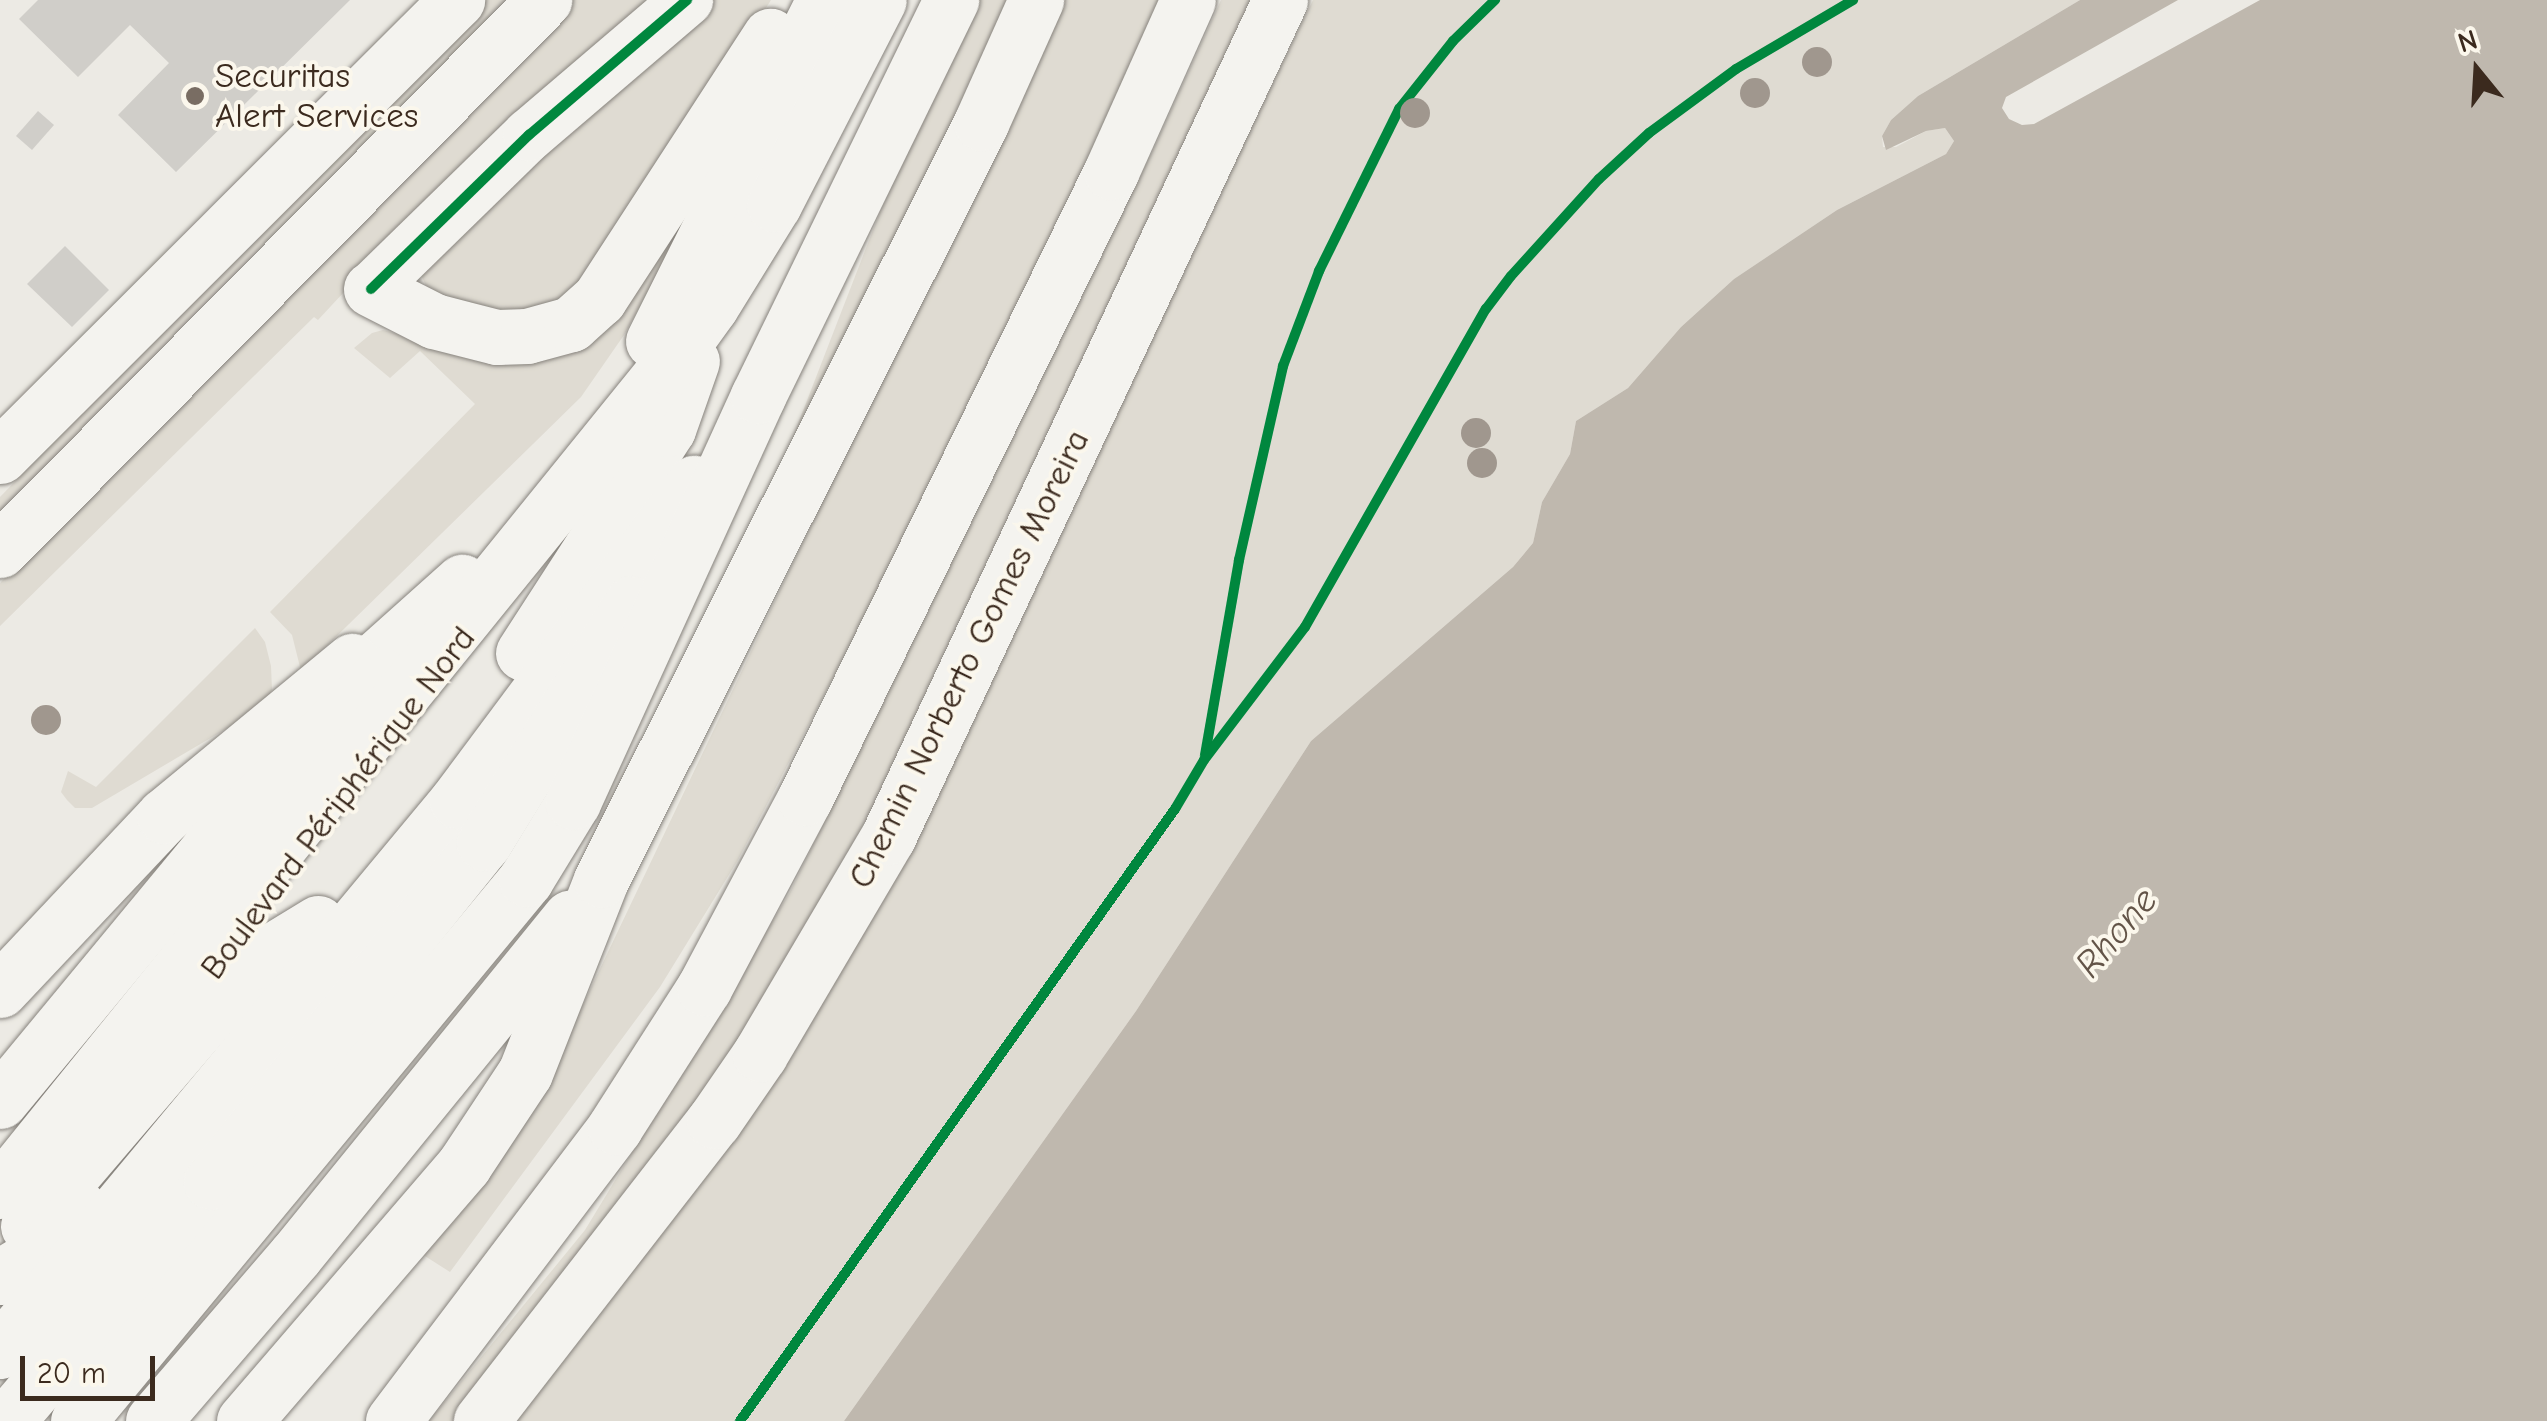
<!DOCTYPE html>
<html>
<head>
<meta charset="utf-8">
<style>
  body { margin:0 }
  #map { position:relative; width:2547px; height:1421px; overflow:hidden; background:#eceae4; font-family:"Comic Neue",sans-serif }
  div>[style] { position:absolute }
  .green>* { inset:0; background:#dfdbd2 }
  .water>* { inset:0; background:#bfb8ae }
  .building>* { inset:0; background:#d0cec9 }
  .roads { filter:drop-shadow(0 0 2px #86827c) drop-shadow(0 0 2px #86827c) }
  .minor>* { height:52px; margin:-26px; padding:0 26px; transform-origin:26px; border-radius:26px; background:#f4f3ef }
  .secondary>* { height:55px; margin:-27.5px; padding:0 27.5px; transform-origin:27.5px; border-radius:27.5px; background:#f4f3ef }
  .trunk>* { height:55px; margin:-27.5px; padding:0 27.5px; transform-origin:27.5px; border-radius:27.5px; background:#f4f3ef }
  .cycleway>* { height:10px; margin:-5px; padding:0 5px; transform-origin:5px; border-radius:5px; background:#00873e }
  .trees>* { width:30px; height:30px; margin:-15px; border-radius:50%; background:#a0978e }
  .dots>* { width:28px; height:28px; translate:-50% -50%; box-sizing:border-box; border:5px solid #fbf7ec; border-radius:50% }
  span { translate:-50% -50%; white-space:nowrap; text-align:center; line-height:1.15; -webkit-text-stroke:8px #fbf7ec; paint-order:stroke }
  .poi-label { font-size:35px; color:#3b2a1e }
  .left { translate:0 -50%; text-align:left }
  .street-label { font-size:35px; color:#3b2a1e }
  .water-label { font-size:38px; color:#635448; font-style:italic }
  .north { position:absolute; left:2427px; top:20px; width:100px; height:100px; -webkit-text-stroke:8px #fbf7ec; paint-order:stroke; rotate:342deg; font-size:28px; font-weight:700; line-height:40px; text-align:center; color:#3b2a1e }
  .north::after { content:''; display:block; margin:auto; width:35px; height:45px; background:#3b2a1e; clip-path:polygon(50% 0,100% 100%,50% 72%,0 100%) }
  .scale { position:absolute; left:20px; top:1356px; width:135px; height:45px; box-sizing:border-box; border:5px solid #3b2a1e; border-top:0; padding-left:12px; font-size:30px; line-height:35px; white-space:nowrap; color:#3b2a1e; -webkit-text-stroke:8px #fbf7ec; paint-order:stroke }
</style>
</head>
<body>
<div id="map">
  <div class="green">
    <i style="clip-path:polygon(480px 0,509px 0,0 522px,0 497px)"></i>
    <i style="clip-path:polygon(572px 0,666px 0,451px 177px,318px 320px,314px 317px,0 626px,0 583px)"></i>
    <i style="clip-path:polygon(700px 0,771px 0,599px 274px,527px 323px,431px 296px,421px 275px)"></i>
    <i style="clip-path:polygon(975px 0,1015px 0,763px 514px,880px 212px)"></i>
    <i style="clip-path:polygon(1061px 0,1164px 0,901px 547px,738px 860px,660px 987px,450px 1272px,417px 1251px,549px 1076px)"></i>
    <i style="clip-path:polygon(1221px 0,1252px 0,864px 847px,685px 1134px,455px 1421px,429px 1421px,585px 1230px,790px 892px,1154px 148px)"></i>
    <i style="clip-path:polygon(1313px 0,2080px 0,1918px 96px,1891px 120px,1882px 136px,1883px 147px,1896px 147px,1926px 131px,1945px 128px,1954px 141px,1946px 154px,1837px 210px,1734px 279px,1681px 327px,1628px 388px,1576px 421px,1570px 454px,1542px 502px,1533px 543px,1513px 567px,1311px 741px,1136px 1011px,844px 1421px,512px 1421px,918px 819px)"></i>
    <i style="clip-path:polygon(745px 117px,624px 335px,581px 397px,301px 671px,292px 635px,270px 612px,475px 404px,420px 351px,390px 378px,354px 348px,372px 333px,383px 330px,495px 361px,545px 356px)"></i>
    <i style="clip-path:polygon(255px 628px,265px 642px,271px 666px,272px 690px,263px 707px,92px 808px,75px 808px,67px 800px,61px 792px,68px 771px,96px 787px)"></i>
  </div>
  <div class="water">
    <i style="clip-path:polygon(2080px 0,2178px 0,2006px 97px,2002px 108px,2009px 119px,2022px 125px,2034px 124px,2260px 0,2547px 0,2547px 1421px,844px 1421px,1136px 1011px,1311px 741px,1513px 567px,1533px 543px,1542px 502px,1570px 454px,1576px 421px,1628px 388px,1681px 327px,1734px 279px,1837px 210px,1946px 154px,1954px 141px,1945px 128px,1926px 131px,1886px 150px,1882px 136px,1891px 120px,1918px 96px)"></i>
  </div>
  <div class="building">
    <i style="clip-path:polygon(38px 0,350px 0,176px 172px,118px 115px,169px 63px,130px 25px,78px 77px,19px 19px)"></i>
    <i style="clip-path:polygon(38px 111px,54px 125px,32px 150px,16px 136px)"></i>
    <i style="clip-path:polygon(65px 246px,109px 290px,72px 327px,27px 284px)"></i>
  </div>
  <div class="roads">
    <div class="minor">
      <i style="left:371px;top:289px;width:221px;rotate:-44.3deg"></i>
      <i style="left:529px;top:135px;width:208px;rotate:-40.5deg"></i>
    </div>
    <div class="secondary">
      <i style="left:0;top:456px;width:646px;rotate:-44.94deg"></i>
      <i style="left:481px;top:1421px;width:380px;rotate:-52.2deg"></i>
      <i style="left:714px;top:1121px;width:81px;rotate:-55.5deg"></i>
      <i style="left:760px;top:1054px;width:252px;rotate:-59.5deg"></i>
      <i style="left:888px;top:837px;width:924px;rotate:-64.9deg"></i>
    </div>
    <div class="trunk">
      <i style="left:371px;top:289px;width:71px;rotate:26.9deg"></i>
      <i style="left:434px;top:321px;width:65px;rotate:14.3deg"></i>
      <i style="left:497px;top:337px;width:30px;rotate:-2deg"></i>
      <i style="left:527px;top:336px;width:46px;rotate:-15.3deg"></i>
      <i style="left:571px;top:324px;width:38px;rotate:-42deg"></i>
      <i style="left:599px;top:299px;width:314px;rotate:-57deg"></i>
      <i style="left:653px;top:341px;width:381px;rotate:-63.4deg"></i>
      <i style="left:0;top:550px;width:774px;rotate:-45.31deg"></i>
      <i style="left:523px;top:653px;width:267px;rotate:-57.1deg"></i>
      <i style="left:668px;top:429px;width:72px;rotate:-70.6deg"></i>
      <i style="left:340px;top:691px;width:164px;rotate:-41.8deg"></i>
      <i style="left:0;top:990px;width:239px;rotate:-46.7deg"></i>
      <i style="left:164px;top:816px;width:244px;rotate:-39.5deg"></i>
      <i style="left:0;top:1101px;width:330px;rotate:-50.4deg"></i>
      <i style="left:210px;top:847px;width:243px;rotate:-45.2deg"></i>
      <i style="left:0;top:1191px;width:1060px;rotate:-51.01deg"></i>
      <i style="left:667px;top:367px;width:75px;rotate:-54.2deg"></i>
      <i style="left:711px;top:306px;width:120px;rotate:-58.3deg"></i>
      <i style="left:774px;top:204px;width:229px;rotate:-62.8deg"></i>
      <i style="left:28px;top:1226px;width:348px;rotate:-49.4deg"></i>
      <i style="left:254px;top:962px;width:75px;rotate:-31.4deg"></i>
      <i style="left:0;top:1277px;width:52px;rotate:-31.5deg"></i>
      <i style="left:44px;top:1250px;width:55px;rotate:-49.4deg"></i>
      <i style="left:0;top:1351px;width:715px;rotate:-50.28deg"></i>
      <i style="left:457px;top:801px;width:397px;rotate:-53.3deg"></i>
      <i style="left:7px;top:1421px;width:314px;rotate:-49.5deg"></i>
      <i style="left:211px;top:1182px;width:435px;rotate:-51.2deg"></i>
      <i style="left:484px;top:843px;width:281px;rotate:-58.4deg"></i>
      <i style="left:78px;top:1421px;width:703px;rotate:-50.42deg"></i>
      <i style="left:526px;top:879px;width:90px;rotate:-58.6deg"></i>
      <i style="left:573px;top:802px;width:446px;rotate:-65.5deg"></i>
      <i style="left:758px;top:396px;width:441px;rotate:-64deg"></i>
      <i style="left:153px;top:1421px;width:218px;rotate:-49.3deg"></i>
      <i style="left:295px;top:1256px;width:436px;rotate:-50.9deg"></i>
      <i style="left:244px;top:1421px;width:338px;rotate:-49.3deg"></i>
      <i style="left:464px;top:1165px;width:110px;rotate:-56.5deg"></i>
      <i style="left:525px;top:1073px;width:207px;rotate:-68.5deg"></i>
      <i style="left:601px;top:880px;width:847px;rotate:-63.34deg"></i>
      <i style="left:981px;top:123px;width:135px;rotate:-65.9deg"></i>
      <i style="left:393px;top:1421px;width:368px;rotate:-52.9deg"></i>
      <i style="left:615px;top:1127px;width:165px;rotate:-57.4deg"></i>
      <i style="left:704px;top:988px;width:215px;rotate:-62deg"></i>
      <i style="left:805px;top:798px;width:697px;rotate:-63.95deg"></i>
      <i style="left:1111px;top:172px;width:188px;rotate:-65.9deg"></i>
    </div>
  </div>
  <div class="cycleway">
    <i style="left:371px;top:289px;width:221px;rotate:-44.3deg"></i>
    <i style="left:529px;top:135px;width:208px;rotate:-40.5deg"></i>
    <i style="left:1205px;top:755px;width:198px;rotate:-80.1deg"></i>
    <i style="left:1239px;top:560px;width:199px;rotate:-77.2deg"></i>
    <i style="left:1283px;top:366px;width:102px;rotate:-69.2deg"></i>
    <i style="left:1319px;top:271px;width:181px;rotate:-63.7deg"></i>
    <i style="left:1399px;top:109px;width:87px;rotate:-51.5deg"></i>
    <i style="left:1453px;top:41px;width:59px;rotate:-44.3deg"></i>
    <i style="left:740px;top:1421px;width:751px;rotate:-54.6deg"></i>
    <i style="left:1175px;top:809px;width:57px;rotate:-59.4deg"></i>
    <i style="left:1204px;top:760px;width:167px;rotate:-52.8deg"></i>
    <i style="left:1305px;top:627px;width:366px;rotate:-60.4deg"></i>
    <i style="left:1486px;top:309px;width:41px;rotate:-52.9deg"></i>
    <i style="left:1511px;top:276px;width:131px;rotate:-47.8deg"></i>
    <i style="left:1599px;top:179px;width:68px;rotate:-42.6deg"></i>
    <i style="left:1649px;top:133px;width:108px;rotate:-36.3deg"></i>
    <i style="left:1736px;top:69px;width:136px;rotate:-30.5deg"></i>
  </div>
  <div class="trees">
    <i style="left:1817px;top:62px"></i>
    <i style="left:1755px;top:93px"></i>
    <i style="left:1415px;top:113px"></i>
    <i style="left:1476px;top:433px"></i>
    <i style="left:1482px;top:463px"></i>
    <i style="left:46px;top:720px"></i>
  </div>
  <div class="dots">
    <i style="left:195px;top:96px;background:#796d63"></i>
  </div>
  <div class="poi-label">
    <span class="left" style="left:215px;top:96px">Securitas<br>Alert Services</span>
  </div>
  <div class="street-label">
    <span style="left:969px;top:659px;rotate:-64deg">Chemin Norberto Gomes Moreira</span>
    <span style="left:338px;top:803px;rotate:-53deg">Boulevard Périphérique Nord</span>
  </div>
  <div class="water-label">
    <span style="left:2117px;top:933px;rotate:-50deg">Rhone</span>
  </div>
  <div class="north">N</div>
  <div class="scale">20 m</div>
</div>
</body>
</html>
